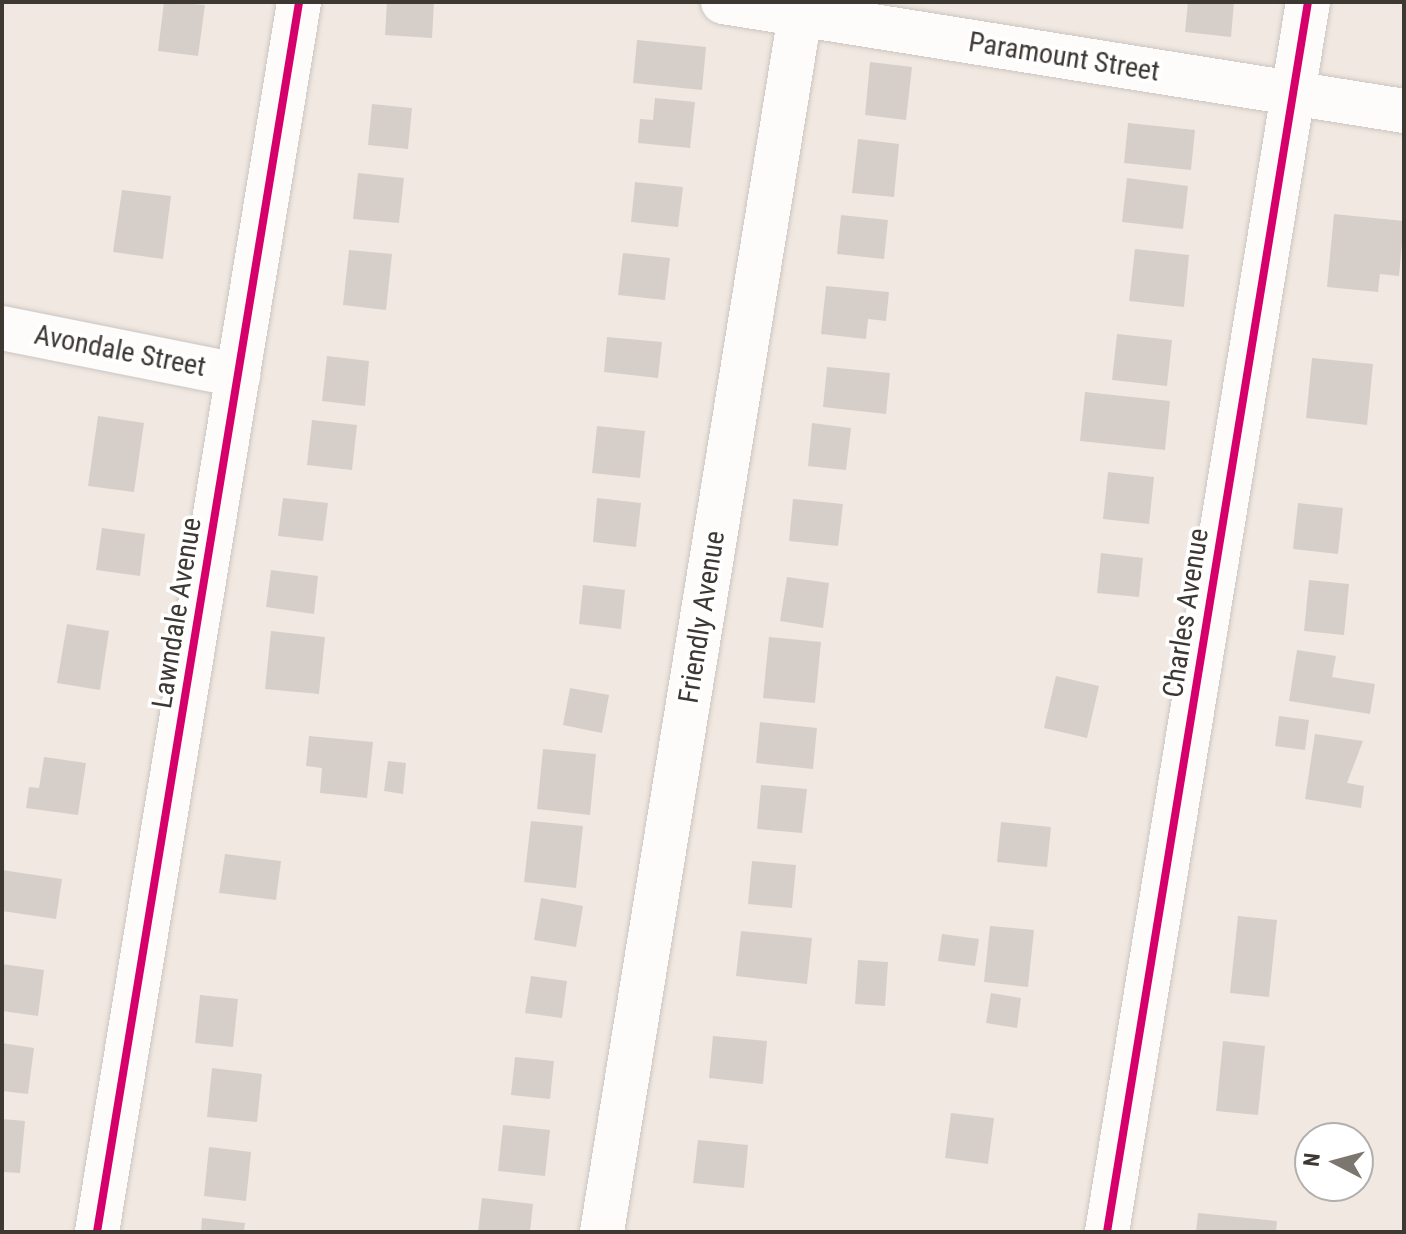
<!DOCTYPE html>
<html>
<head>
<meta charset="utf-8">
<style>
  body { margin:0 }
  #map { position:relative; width:1406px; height:1234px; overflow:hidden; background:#f0e8e1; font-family:"Roboto Condensed",sans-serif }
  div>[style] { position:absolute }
  .building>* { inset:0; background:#d6cfc9 }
  .roads { filter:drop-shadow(0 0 2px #ccc5c0) drop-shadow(0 0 2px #ccc5c0) }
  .minor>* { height:44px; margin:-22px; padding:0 22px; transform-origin:22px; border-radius:22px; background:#fdfcfa }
  .cycleway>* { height:8px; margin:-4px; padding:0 4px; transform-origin:4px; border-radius:4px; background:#d6006c }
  span { translate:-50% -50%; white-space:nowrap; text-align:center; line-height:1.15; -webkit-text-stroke:7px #fff; paint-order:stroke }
  .street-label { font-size:28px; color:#3e3833 }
  .frame { position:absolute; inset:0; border:4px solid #3e3833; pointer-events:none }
  .north { position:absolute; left:1294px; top:1122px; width:80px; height:80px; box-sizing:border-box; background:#fff; border:2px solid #b2afad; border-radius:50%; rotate:276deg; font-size:22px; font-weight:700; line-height:32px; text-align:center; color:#3e3833 }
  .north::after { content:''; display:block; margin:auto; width:28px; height:36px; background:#7c7670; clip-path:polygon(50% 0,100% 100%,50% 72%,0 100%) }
</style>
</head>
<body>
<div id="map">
  <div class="building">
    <i style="clip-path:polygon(164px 2px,205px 5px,198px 56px,158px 51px)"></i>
    <i style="clip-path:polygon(387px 2px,434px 2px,432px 38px,385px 35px)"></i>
    <i style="clip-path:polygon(1188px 2px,1234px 2px,1231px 37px,1185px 32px)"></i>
    <i style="clip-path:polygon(637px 40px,706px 47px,702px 90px,633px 83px)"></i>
    <i style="clip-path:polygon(870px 62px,912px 67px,906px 120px,865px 115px)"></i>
    <i style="clip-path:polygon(655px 98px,695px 102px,690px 148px,638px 143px,640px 119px,653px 120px)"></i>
    <i style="clip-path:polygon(372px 104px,412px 108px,408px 149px,368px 145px)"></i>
    <i style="clip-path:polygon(1128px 123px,1195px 130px,1191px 170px,1124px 163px)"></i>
    <i style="clip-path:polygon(858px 139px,899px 144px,894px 197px,852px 193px)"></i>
    <i style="clip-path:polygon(358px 173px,404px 178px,399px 223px,353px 219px)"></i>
    <i style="clip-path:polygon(1127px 178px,1188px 186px,1183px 229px,1122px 222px)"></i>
    <i style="clip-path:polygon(635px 182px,683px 187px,678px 227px,631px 222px)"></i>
    <i style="clip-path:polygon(122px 190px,171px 196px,163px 259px,113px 252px)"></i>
    <i style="clip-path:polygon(1334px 214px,1404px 221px,1399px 276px,1380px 274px,1378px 292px,1327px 287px)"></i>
    <i style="clip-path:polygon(841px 215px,888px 220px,884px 259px,837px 254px)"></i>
    <i style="clip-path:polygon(1135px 249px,1189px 255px,1184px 307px,1129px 301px)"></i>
    <i style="clip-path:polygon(349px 250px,392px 254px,386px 310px,343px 305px)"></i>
    <i style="clip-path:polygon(623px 253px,670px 258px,665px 300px,618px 295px)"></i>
    <i style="clip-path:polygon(826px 286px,889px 292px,886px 321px,868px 319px,866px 339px,821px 334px)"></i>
    <i style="clip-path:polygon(1117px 334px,1172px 340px,1167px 386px,1112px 380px)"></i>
    <i style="clip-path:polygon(607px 337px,662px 342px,658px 378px,604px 372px)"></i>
    <i style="clip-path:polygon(327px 356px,369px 361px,365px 406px,322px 401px)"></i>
    <i style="clip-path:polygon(1312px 358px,1373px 364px,1367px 425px,1306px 418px)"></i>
    <i style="clip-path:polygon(827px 367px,890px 373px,886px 414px,823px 407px)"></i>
    <i style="clip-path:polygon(1085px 392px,1170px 401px,1165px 450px,1080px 441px)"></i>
    <i style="clip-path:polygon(98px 416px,144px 423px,134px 492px,88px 486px)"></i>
    <i style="clip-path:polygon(312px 420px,357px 425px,352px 470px,307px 465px)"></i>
    <i style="clip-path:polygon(812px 423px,851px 428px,846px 470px,808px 466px)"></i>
    <i style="clip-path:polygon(597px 426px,645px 431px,640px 478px,592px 473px)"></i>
    <i style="clip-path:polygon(1108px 472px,1154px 477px,1149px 524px,1103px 519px)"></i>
    <i style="clip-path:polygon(283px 498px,328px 503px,323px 541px,278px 536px)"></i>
    <i style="clip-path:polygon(597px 498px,641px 503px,636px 547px,593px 542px)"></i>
    <i style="clip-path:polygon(793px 499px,843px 504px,838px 546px,789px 541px)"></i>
    <i style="clip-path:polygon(1298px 503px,1343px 508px,1338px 554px,1293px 549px)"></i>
    <i style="clip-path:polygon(102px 528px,145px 534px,140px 576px,96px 570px)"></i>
    <i style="clip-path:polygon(1101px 553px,1143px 558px,1139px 597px,1097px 593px)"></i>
    <i style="clip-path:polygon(271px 570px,318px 576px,314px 614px,266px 607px)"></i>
    <i style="clip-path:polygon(787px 577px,829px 583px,823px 628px,780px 621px)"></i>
    <i style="clip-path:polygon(1309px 580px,1349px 584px,1344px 635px,1304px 631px)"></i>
    <i style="clip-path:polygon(583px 585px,625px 590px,621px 629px,579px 624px)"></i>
    <i style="clip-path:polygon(67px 624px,109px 631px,100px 690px,57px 683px)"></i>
    <i style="clip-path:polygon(271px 631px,325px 637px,319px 694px,265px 689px)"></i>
    <i style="clip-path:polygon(769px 637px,821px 642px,815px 703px,763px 698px)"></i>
    <i style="clip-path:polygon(1297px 650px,1336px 656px,1332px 677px,1375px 684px,1370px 714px,1289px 701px)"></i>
    <i style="clip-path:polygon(1056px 676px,1099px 686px,1087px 738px,1044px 728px)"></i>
    <i style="clip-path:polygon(570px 688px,609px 695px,602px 733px,563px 725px)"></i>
    <i style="clip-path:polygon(1279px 716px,1309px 720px,1305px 750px,1275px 746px)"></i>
    <i style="clip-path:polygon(760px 722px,817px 728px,813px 769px,756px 763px)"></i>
    <i style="clip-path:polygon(1315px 734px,1363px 741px,1347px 783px,1364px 786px,1361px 808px,1305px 799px)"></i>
    <i style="clip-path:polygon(309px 736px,373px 742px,367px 798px,320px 793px,322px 768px,306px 766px)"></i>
    <i style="clip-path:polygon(543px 749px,596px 754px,590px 815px,537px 809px)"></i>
    <i style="clip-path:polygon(44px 757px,86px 763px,78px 815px,26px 808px,29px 787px,39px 788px)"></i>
    <i style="clip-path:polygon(388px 761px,406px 763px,403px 794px,384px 791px)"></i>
    <i style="clip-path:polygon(761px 785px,807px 789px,802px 833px,757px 829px)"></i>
    <i style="clip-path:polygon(531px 821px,583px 826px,576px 888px,524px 882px)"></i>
    <i style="clip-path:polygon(1001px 822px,1051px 827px,1047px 867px,997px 862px)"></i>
    <i style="clip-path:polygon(225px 854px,281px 861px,276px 900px,219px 893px)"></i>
    <i style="clip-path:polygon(752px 861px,796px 865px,792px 908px,748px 904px)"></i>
    <i style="clip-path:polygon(2px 870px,62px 879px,56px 919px,2px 911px)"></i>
    <i style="clip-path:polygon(541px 898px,583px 906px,576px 947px,534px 940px)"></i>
    <i style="clip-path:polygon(1238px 916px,1277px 920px,1269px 997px,1230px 993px)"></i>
    <i style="clip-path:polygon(990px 926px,1034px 930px,1028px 987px,984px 982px)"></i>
    <i style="clip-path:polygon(741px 931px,812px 938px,807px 984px,736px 976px)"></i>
    <i style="clip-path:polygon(942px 934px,979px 939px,975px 966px,938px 961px)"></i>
    <i style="clip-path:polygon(858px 960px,888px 962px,885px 1006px,855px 1004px)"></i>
    <i style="clip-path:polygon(2px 964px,44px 970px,38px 1016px,2px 1011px)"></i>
    <i style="clip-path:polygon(531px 976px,567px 981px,562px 1018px,525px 1013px)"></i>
    <i style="clip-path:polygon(991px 993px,1021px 998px,1017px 1028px,986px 1023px)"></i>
    <i style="clip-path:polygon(200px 995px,238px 999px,233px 1047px,195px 1043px)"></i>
    <i style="clip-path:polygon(713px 1036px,767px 1041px,763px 1084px,709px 1078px)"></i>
    <i style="clip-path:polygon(1223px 1041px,1265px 1046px,1258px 1115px,1216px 1111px)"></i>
    <i style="clip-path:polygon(2px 1043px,34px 1048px,28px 1094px,2px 1091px)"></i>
    <i style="clip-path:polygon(515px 1057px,554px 1061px,550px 1099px,511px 1095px)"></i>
    <i style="clip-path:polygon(212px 1068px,262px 1074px,257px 1122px,207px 1117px)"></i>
    <i style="clip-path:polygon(951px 1113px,994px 1118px,988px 1164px,945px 1158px)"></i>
    <i style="clip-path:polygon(2px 1119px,25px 1121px,20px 1173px,2px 1172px)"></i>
    <i style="clip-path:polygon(503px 1125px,550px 1130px,545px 1176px,498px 1171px)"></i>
    <i style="clip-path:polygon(698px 1140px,748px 1145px,744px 1188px,693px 1183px)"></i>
    <i style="clip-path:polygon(209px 1147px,251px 1152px,246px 1201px,204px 1196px)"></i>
    <i style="clip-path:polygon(482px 1198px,533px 1204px,530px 1232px,478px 1232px)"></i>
    <i style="clip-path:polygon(1198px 1213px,1277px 1221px,1276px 1232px,1196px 1232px)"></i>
    <i style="clip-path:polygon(202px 1218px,245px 1223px,244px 1232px,201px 1232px)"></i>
  </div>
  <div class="roads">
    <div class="minor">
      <i style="left:723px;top:2px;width:690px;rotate:9.09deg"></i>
      <i style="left:2px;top:328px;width:241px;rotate:11.3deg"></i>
      <i style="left:97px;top:1232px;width:1246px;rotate:-80.67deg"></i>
      <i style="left:602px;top:1232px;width:1246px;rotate:-80.76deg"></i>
      <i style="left:1107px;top:1232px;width:1246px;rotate:-80.72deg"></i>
    </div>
  </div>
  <div class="cycleway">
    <i style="left:97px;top:1232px;width:1246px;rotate:-80.67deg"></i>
    <i style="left:1107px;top:1232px;width:1246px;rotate:-80.72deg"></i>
  </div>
  <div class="street-label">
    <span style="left:1064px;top:57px;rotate:9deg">Paramount Street</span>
    <span style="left:120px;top:351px;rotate:11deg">Avondale Street</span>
    <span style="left:177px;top:613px;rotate:-81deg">Lawndale Avenue</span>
    <span style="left:1186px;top:613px;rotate:-81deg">Charles Avenue</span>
    <span style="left:702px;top:617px;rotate:-81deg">Friendly Avenue</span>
  </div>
  <div class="frame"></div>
  <div class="north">N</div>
</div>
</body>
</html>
